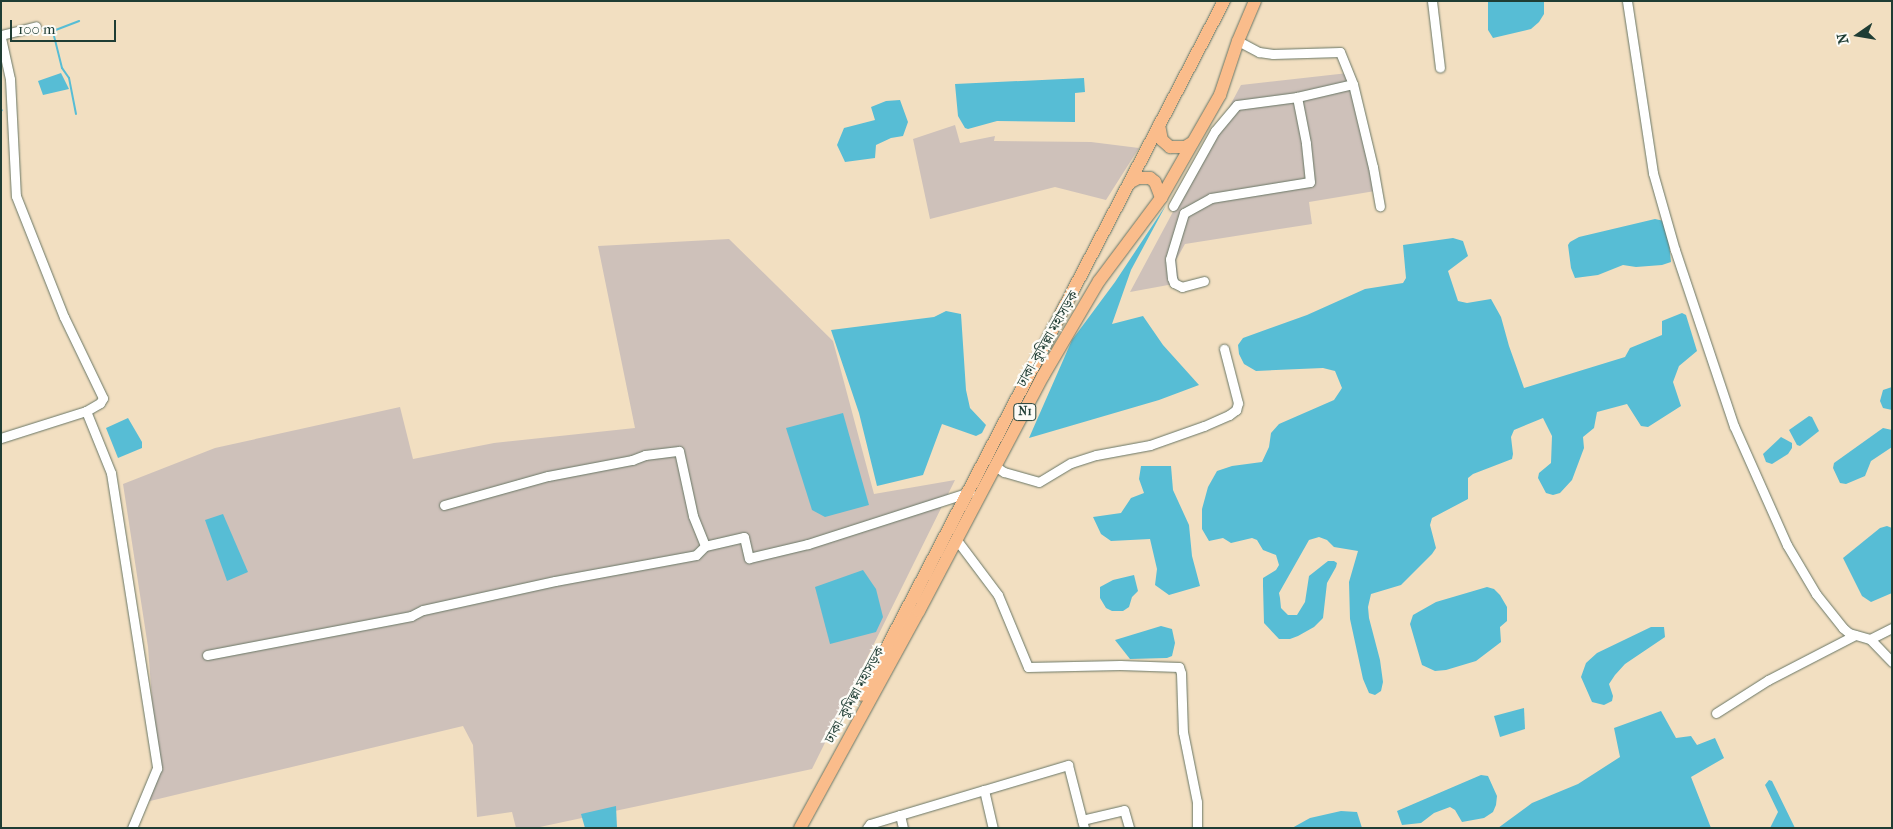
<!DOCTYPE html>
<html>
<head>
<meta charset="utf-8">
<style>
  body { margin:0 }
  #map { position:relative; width:1893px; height:829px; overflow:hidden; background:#f2dfc1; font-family:"IM FELL French Canon","Noto Serif Bengali",serif }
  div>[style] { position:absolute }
  .industrial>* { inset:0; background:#cec1ba }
  .water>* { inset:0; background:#57bdd5 }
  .stream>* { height:2px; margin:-1px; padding:0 1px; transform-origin:1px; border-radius:1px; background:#57bdd5 }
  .roads { filter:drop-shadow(0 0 1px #697665) drop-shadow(0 0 1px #697665) }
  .minor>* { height:9px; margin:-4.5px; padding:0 4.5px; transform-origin:4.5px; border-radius:4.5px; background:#fff }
  .highway>* { height:12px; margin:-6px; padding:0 6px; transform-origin:6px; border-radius:6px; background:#fabc8b }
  span { translate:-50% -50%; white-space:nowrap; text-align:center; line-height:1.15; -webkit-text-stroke:4.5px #fdfcf7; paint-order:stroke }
  .shield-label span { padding:1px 4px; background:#fdfcf7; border:1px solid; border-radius:4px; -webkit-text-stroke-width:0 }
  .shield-label { font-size:12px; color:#1f3d34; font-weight:700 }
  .street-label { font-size:14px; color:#1f3d34 }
  .frame { position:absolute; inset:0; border:2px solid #1f3d34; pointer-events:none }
  .north { position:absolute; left:1833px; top:10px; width:50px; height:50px; -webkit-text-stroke:4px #fdfcf7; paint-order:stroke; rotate:257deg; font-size:14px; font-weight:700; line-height:20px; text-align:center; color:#1f3d34 }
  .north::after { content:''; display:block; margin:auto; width:18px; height:22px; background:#1f3d34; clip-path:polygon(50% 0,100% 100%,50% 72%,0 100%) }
  .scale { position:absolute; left:10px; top:20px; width:106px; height:22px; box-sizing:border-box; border:2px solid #1f3d34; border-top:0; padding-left:6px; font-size:15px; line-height:18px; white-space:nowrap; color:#1f3d34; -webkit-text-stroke:4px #fdfcf7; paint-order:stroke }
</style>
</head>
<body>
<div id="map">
  <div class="industrial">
    <i style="clip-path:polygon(1348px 73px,1358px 85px,1366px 149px,1375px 191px,1309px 202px,1312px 224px,1185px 244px,1176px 260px,1179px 283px,1130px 292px,1241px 85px)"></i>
    <i style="clip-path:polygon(955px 125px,960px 143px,995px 136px,994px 141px,1091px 142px,1139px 148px,1106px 200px,1055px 187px,930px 219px,913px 139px)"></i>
    <i style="clip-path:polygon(729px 239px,833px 341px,874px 494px,955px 480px,812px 769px,535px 828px,516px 828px,512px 812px,477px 817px,473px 745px,463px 726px,150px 801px,155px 740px,148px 647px,123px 484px,215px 448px,400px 407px,413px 459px,494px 443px,635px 428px,598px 246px)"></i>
  </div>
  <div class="water">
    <i style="clip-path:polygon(1488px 1px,1544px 1px,1544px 14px,1539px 22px,1531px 29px,1493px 38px,1488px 30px)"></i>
    <i style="clip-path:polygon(61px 73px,69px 89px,43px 95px,38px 81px)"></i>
    <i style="clip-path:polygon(1084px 78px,1085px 92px,1075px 93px,1075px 122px,997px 121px,968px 129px,965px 128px,958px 116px,955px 84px)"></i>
    <i style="clip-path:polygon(900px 100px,908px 122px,903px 136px,891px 138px,876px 145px,875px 158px,845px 162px,837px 145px,844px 128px,875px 120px,871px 107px,886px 101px)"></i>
    <i style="clip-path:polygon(1166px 205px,1131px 270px,1112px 324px,1143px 316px,1163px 345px,1199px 385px,1159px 400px,1029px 438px,1072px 340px,1115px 282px)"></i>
    <i style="clip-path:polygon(1655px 219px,1664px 221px,1668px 231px,1671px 262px,1662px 265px,1636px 267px,1623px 265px,1598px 275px,1575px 278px,1571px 268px,1568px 245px,1570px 242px,1579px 237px)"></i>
    <i style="clip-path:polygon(1453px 238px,1463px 241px,1468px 256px,1448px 271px,1458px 301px,1467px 303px,1491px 299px,1501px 317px,1509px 346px,1524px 388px,1625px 357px,1630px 348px,1662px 335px,1662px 321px,1682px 313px,1686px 315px,1697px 351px,1679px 366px,1673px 382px,1681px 406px,1648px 427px,1641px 426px,1627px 404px,1597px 412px,1594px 428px,1583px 437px,1584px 448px,1572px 480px,1560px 493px,1553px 495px,1546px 493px,1538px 478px,1539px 473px,1551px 463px,1552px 436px,1543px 418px,1514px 430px,1511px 437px,1513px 454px,1512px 459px,1473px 474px,1468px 478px,1468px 499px,1432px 518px,1430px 525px,1436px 548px,1432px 554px,1401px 585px,1371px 594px,1368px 607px,1369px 618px,1380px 660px,1383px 682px,1381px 691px,1375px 695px,1369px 693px,1363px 679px,1350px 619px,1349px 582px,1358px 551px,1334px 547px,1327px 540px,1319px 537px,1309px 540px,1279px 593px,1280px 598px,1281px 608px,1288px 615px,1297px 615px,1305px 602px,1309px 576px,1328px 561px,1334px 561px,1337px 563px,1336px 567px,1327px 583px,1323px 618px,1314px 627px,1298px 636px,1290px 639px,1279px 639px,1264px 623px,1263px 586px,1263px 578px,1276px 570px,1279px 565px,1276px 555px,1263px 550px,1257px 540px,1252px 538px,1231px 543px,1223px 538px,1209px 541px,1202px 529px,1202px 509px,1208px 487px,1217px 471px,1232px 466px,1262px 462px,1269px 447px,1271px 433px,1279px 424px,1334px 400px,1342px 388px,1335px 371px,1323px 368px,1256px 371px,1244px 364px,1239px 354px,1238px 345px,1243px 338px,1307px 315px,1365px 289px,1403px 283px,1406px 278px,1403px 245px)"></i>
    <i style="clip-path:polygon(946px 311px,961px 314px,966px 390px,970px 408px,986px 425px,982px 433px,976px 436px,942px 424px,923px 475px,877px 486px,859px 413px,831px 330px,934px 317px)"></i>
    <i style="clip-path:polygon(1892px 387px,1892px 410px,1883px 408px,1880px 401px,1883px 390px)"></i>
    <i style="clip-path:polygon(843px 413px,869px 505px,825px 517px,812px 510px,786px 428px)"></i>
    <i style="clip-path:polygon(1809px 416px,1812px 417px,1819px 431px,1800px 446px,1797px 445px,1789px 430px)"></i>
    <i style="clip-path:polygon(128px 418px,142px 442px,142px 448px,118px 458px,106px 428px)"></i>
    <i style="clip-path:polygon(1883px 428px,1892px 430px,1892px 447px,1871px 461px,1865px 476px,1846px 484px,1840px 483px,1833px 468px,1834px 463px)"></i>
    <i style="clip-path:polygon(1781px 437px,1792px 443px,1792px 448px,1788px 454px,1772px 464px,1766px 462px,1763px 454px)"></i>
    <i style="clip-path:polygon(1141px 466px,1171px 466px,1173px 490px,1189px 525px,1192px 556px,1200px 586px,1169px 595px,1155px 585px,1157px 569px,1150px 539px,1111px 541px,1101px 534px,1093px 517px,1121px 513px,1131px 498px,1144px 493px,1139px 479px)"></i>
    <i style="clip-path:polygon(223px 514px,248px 572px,227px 581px,205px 520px)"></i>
    <i style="clip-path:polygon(1887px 526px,1892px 528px,1892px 593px,1871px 602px,1862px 596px,1843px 558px,1880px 528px)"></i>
    <i style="clip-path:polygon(863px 570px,876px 589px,883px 617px,876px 632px,830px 644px,815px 587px)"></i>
    <i style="clip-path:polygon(1134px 575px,1138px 591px,1132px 597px,1129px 607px,1123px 611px,1112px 611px,1106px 608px,1100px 598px,1100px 587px,1113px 580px)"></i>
    <i style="clip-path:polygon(1487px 587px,1494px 589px,1500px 595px,1507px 607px,1507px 621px,1500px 627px,1501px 642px,1476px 661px,1446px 670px,1435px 671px,1422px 665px,1410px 624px,1413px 615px,1436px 602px)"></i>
    <i style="clip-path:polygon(1161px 626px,1172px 629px,1175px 643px,1172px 656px,1167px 658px,1130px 659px,1115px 640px)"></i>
    <i style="clip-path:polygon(1651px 627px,1664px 627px,1665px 637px,1625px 664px,1615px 675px,1609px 684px,1613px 696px,1612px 701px,1604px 705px,1592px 702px,1581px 677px,1586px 663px,1597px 653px)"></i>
    <i style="clip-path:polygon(1524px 708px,1525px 729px,1500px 737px,1494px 716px)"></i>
    <i style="clip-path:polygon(1661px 711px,1676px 738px,1691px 736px,1697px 745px,1715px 738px,1724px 758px,1691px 777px,1711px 828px,1498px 828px,1532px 803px,1578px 784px,1620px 757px,1614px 728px)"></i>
    <i style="clip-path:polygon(1481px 775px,1488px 776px,1497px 796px,1496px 805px,1493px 812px,1484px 818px,1462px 822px,1455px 810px,1450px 807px,1434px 813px,1421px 823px,1402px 825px,1397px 811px)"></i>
    <i style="clip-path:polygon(1769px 780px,1772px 781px,1795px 828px,1770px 828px,1778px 812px,1765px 785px)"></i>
    <i style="clip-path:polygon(616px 806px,617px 828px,585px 828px,581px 814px)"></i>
    <i style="clip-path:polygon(1341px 811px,1357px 812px,1362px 828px,1292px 828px,1310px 818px)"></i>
  </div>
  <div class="stream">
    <i style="left:1px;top:111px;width:1px;rotate:-45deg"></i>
    <i style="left:76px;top:114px;width:37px;rotate:-101deg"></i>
    <i style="left:69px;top:78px;width:12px;rotate:-125deg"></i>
    <i style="left:62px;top:68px;width:38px;rotate:-104deg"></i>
    <i style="left:53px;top:31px;width:28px;rotate:-21deg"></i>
  </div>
  <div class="roads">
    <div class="minor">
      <i style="left:1432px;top:1px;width:67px;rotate:83.2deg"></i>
      <i style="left:1627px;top:1px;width:174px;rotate:81.4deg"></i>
      <i style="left:1653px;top:173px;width:80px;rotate:74.1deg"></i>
      <i style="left:1675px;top:250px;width:186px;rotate:71.5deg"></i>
      <i style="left:1734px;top:426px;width:130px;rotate:66deg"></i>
      <i style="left:1787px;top:545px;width:57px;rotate:59.4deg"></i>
      <i style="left:1816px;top:594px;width:43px;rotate:51.5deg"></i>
      <i style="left:1843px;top:628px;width:8px;rotate:40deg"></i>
      <i style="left:1849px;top:633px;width:22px;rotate:16deg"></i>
      <i style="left:1870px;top:639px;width:32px;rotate:46deg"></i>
      <i style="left:1px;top:35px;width:36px;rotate:-14deg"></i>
      <i style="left:1px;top:38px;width:42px;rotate:77.6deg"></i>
      <i style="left:10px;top:79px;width:117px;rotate:87.1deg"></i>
      <i style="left:16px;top:196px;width:130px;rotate:68.4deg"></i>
      <i style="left:64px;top:317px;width:90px;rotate:64.3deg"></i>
      <i style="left:103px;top:398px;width:6px;rotate:121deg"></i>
      <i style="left:100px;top:403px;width:16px;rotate:150deg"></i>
      <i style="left:86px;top:411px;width:89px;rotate:162.4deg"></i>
      <i style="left:1238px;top:41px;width:24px;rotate:28deg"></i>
      <i style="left:1259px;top:52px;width:14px;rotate:8deg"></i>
      <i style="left:1273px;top:54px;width:67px;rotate:-1.7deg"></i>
      <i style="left:1340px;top:52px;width:35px;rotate:68deg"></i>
      <i style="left:1353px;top:84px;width:85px;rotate:76.5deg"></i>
      <i style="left:1373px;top:167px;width:40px;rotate:80deg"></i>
      <i style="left:1173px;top:206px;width:86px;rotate:-60.8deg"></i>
      <i style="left:1215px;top:131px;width:34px;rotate:-50deg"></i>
      <i style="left:1237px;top:105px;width:61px;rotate:-7.6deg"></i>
      <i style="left:1297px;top:97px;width:57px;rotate:-13.1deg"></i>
      <i style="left:1204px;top:281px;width:23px;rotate:165deg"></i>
      <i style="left:1182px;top:287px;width:9px;rotate:-153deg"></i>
      <i style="left:1174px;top:283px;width:5px;rotate:-112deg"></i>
      <i style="left:1172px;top:278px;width:19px;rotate:-96deg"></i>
      <i style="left:1170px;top:259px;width:48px;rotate:-73.1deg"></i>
      <i style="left:1184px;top:213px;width:31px;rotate:-29deg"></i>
      <i style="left:1211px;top:198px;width:100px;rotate:-9.2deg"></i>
      <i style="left:1310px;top:182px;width:39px;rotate:-96deg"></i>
      <i style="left:1306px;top:143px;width:47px;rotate:-101.1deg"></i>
      <i style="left:86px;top:411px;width:67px;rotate:68deg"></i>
      <i style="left:111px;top:473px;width:299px;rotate:81.1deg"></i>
      <i style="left:157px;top:768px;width:65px;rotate:112.6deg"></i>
      <i style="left:995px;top:466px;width:11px;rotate:34deg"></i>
      <i style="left:1004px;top:472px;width:36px;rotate:16deg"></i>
      <i style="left:1039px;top:482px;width:37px;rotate:-31deg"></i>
      <i style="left:1071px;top:463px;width:26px;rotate:-18deg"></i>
      <i style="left:1096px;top:455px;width:55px;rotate:-10.5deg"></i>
      <i style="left:1150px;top:445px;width:57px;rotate:-19.4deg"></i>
      <i style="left:1204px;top:426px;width:27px;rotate:-24deg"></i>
      <i style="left:1229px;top:415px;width:9px;rotate:-36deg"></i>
      <i style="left:1236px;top:410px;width:7px;rotate:-74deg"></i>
      <i style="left:1238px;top:403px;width:56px;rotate:-104.5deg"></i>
      <i style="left:444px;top:505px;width:108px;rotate:-15.6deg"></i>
      <i style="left:548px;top:476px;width:86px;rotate:-10.8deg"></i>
      <i style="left:632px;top:460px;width:14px;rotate:-21deg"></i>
      <i style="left:645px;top:455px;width:34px;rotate:-7deg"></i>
      <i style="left:679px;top:451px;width:66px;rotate:77.8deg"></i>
      <i style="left:693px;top:516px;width:32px;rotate:68deg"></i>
      <i style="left:956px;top:539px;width:70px;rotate:53.1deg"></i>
      <i style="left:998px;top:595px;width:78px;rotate:67.4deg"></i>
      <i style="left:1028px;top:667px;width:92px;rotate:-1.2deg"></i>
      <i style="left:1120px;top:665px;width:59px;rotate:1.9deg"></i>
      <i style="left:1179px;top:667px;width:6px;rotate:72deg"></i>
      <i style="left:1181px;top:673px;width:59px;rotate:88.1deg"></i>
      <i style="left:1183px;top:732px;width:71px;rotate:78.7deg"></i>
      <i style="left:1197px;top:802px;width:26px;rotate:90deg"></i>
      <i style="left:1870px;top:639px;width:25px;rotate:-27deg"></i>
      <i style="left:207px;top:655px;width:208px;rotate:-10.8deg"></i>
      <i style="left:411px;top:616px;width:13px;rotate:-27deg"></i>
      <i style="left:423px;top:610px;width:135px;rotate:-12.4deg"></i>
      <i style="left:555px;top:581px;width:143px;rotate:-10.4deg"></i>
      <i style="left:696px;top:555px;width:13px;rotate:-45deg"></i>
      <i style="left:705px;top:546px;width:40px;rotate:-13deg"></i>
      <i style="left:744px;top:537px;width:22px;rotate:77deg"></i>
      <i style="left:749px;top:558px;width:61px;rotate:-13.3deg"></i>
      <i style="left:808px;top:544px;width:170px;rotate:-17.8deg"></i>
      <i style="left:1716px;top:713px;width:62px;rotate:-32.4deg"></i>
      <i style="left:1768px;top:680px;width:98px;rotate:-27.3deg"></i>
      <i style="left:984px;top:790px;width:88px;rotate:-16.6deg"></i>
      <i style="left:1068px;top:765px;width:65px;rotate:75.7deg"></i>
      <i style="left:900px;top:815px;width:88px;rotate:-16.6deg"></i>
      <i style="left:984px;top:790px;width:39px;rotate:77deg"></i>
      <i style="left:1082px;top:820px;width:43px;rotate:-13.4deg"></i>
      <i style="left:1124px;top:810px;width:19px;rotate:74deg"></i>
      <i style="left:867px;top:828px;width:5px;rotate:-53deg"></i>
      <i style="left:870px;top:824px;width:31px;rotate:-17deg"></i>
      <i style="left:900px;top:815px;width:13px;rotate:77deg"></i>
    </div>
    <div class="highway">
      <i style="left:1159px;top:125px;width:15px;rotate:79deg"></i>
      <i style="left:1162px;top:140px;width:11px;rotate:41deg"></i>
      <i style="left:1170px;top:147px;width:15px"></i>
      <i style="left:1185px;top:147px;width:9px;rotate:-32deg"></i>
      <i style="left:1129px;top:183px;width:10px;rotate:-29deg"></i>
      <i style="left:1138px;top:178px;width:12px"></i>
      <i style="left:1150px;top:178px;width:6px;rotate:39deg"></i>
      <i style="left:1155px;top:182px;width:17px;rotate:69deg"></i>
      <i style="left:862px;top:695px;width:783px;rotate:-62.45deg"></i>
      <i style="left:800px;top:828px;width:247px;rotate:-61.3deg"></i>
      <i style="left:919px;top:611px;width:266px;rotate:-62.2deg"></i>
      <i style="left:1043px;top:376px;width:110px;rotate:-59.5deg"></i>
      <i style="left:1099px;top:281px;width:104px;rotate:-53.2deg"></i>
      <i style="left:1161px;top:198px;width:119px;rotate:-60.2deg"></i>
      <i style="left:1220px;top:95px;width:57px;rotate:-71.6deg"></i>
      <i style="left:1238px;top:41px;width:43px;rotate:-67deg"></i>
    </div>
  </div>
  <div class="shield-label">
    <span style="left:1025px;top:412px">N1</span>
  </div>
  <div class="street-label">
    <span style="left:1048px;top:339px;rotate:-60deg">ঢাকা–কুমিল্লা মহাসড়ক</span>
    <span style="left:855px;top:695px;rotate:-61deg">ঢাকা–কুমিল্লা মহাসড়ক</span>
  </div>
  <div class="frame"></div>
  <div class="north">N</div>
  <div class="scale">100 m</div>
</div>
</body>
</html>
